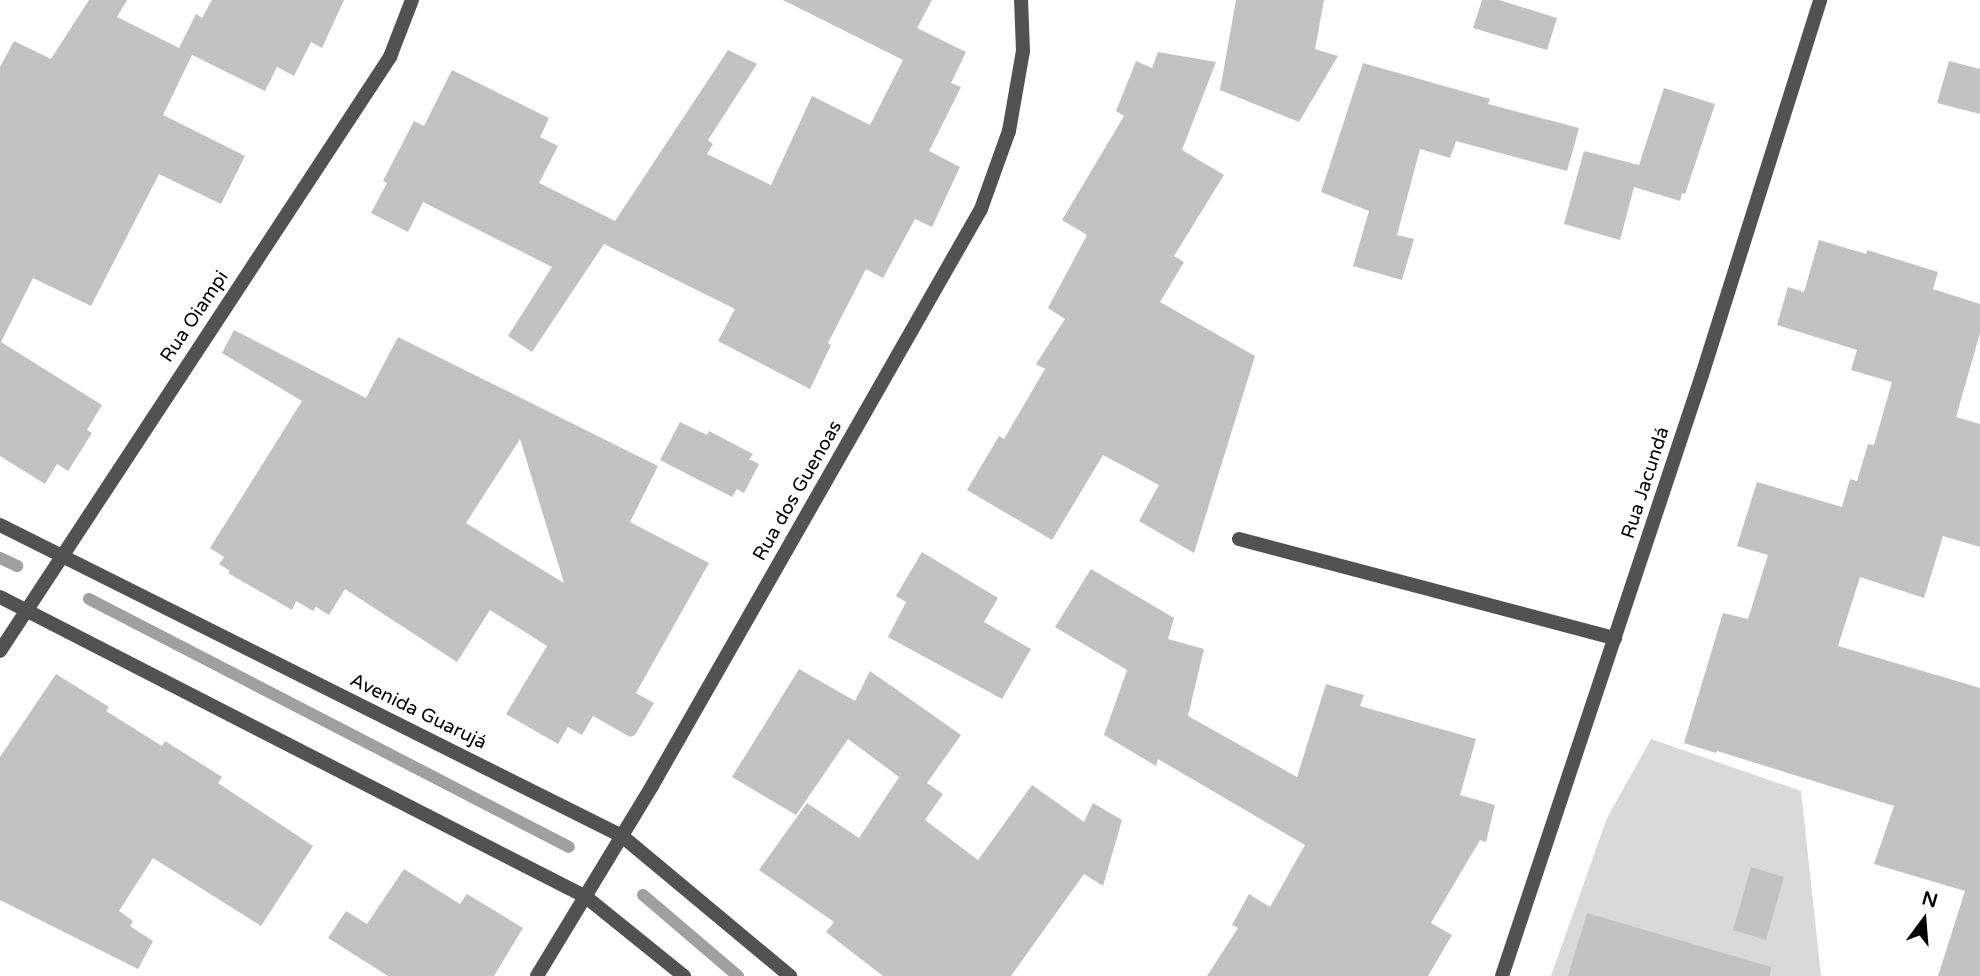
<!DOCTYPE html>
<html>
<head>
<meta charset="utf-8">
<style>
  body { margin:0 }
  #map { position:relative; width:1980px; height:976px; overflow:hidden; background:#fff; font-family:"Varela Round",sans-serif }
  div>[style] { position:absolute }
  .green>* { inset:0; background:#d9d9d9 }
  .stream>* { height:12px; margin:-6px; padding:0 6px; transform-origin:6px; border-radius:6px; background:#a0a0a0 }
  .building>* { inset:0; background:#c2c2c2 }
  .service>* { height:14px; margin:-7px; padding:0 7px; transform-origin:7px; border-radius:7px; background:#525252 }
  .minor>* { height:14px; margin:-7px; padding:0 7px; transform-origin:7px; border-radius:7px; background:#525252 }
  .tertiary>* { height:14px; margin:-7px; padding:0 7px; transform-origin:7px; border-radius:7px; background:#525252 }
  span { translate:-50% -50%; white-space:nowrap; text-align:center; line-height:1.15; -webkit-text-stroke:7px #fff; paint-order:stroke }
  .street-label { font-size:19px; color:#000 }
  .north { position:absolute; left:1889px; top:885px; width:70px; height:70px; -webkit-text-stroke:5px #fff; paint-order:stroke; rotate:16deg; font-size:19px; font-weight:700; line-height:28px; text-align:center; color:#000 }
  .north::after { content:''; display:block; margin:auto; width:24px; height:32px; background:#000; clip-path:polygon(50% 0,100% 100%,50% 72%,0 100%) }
</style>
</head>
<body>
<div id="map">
  <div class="green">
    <i style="clip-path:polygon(1651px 739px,1801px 791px,1821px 976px,1551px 976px,1607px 818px)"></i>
  </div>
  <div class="stream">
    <i style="left:0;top:558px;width:19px;rotate:25deg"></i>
    <i style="left:89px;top:599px;width:540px;rotate:27.32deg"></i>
    <i style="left:643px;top:895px;width:125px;rotate:40.5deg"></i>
  </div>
  <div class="building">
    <i style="clip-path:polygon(89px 0,127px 0,117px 17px,179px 48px,196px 14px,202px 18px,212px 0,344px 0,322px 48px,311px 42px,294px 76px,277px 67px,265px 91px,184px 51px,192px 55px,163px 115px,245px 156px,221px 204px,159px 174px,91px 306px,33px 278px,1px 342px,102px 405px,87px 430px,92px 433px,68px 471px,57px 464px,45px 484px,0 456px,0 67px,14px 41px,51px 59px)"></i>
    <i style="clip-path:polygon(783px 0,932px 0,917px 28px,966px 52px,951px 83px,961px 87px,929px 151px,960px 167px,932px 227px,915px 219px,883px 278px,866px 269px,828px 343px,831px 345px,810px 389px,718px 341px,735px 309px,604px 244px,532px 352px,508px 336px,552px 267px,423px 202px,408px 232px,371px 213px,387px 183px,383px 181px,414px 121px,424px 126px,452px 70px,549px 118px,540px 137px,558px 146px,539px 183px,615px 221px,728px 50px,757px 64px,708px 140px,713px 144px,707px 154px,771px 185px,812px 96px,870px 125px,903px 60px)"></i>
    <i style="clip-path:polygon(1236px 0,1324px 0,1315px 49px,1338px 56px,1299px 122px,1220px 90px)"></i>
    <i style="clip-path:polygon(1482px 0,1499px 0,1557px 18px,1547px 50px,1473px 28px)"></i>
    <i style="clip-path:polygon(1158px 52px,1216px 62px,1182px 150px,1224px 175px,1174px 256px,1184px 262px,1160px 302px,1255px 356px,1194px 553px,1139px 521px,1159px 485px,1103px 455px,1052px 540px,967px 490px,999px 436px,1004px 439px,1045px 369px,1036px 364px,1065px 319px,1048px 308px,1087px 235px,1062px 220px,1124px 116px,1116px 111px,1136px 61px,1152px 68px)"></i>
    <i style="clip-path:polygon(1949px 61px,1980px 69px,1980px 114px,1937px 103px)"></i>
    <i style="clip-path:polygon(1363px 63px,1490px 99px,1488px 104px,1579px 128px,1567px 171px,1456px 141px,1450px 158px,1420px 149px,1397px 235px,1414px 239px,1402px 280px,1353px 266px,1369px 211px,1321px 192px)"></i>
    <i style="clip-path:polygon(1664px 88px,1715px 104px,1685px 194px,1682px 193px,1680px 201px,1634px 187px,1620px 240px,1564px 224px,1584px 151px,1639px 165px)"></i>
    <i style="clip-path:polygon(1819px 240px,1866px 254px,1867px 250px,1938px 272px,1933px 289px,1980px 304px,1980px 333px,1956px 417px,1980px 424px,1980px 547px,1943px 536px,1924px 598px,1860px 577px,1838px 646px,1980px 688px,1980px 976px,1938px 976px,1965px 891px,1874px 864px,1894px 806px,1717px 751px,1716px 753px,1684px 743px,1723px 613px,1748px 619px,1768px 555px,1737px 546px,1757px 482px,1842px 507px,1850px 479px,1857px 481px,1868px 444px,1874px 445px,1892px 382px,1851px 370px,1857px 350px,1777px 325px,1788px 287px,1804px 292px)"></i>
    <i style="clip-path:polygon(evenodd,234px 330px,366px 398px,398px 337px,658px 466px,630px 522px,709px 563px,636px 693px,654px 703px,635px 735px,630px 737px,593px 716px,582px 735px,568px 727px,558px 744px,506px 714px,547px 646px,490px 610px,457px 662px,345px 589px,329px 615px,316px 607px,313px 611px,296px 601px,292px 610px,228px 573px,230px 571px,219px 564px,224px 557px,210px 548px,302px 401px,222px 353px,234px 330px,520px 439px,564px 583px,466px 523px,520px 439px)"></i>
    <i style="clip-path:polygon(680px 422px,707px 435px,709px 431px,753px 454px,749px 459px,759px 464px,744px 493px,737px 489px,732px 497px,660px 460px)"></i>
    <i style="clip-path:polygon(922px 552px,998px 598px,984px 622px,1031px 649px,1002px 699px,888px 637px,906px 602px,896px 596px)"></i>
    <i style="clip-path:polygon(1091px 569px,1174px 618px,1168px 639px,1204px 649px,1188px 716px,1297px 777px,1326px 684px,1364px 695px,1360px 706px,1476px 739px,1460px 795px,1495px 805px,1486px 842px,1480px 840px,1431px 923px,1452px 935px,1428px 976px,1207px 976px,1238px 928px,1232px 925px,1249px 894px,1270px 907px,1305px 845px,1158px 759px,1156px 766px,1104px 735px,1127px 670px,1055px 627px)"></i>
    <i style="clip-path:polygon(799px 669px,855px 701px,870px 671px,961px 735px,927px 783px,943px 794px,925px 820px,978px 860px,1032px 785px,1084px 822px,1093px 803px,1122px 820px,1103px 886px,1084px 874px,1011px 976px,883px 976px,826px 932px,834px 922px,759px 870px,807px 803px,859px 838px,899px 777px,848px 739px,796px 815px,732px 777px)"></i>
    <i style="clip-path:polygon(56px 674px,109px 707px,106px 711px,162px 746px,165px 741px,222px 777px,218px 783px,313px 846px,261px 926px,153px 858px,119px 911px,133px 921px,130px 926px,153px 941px,138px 969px,0 900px,0 757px)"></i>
    <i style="clip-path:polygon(1751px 867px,1784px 877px,1766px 940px,1733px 930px)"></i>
    <i style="clip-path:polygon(404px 869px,460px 904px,467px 894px,523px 928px,494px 976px,388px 976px,328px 938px,346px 911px,367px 924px)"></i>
    <i style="clip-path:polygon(1587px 913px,1771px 967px,1770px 976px,1568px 976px)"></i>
  </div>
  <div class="service">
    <i style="left:1239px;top:539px;width:389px;rotate:14.8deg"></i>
  </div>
  <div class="minor">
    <i style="left:0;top:651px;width:711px;rotate:-56.71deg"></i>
    <i style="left:390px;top:57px;width:61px;rotate:-68.9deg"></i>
    <i style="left:537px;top:976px;width:222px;rotate:-58.8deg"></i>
    <i style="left:652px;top:786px;width:664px;rotate:-60.31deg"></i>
    <i style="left:981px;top:209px;width:83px;rotate:-70.3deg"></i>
    <i style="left:1009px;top:131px;width:81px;rotate:-80.1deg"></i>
    <i style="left:1023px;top:51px;width:51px;rotate:-92.2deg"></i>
    <i style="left:1502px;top:976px;width:633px;rotate:-71.59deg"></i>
    <i style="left:1702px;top:375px;width:393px;rotate:-72.5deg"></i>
  </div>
  <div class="tertiary">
    <i style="left:0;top:525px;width:695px;rotate:26.57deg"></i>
    <i style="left:622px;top:836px;width:219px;rotate:39.8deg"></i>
    <i style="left:0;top:597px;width:658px;rotate:27.11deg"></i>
    <i style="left:586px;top:897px;width:126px;rotate:38.9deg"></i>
  </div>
  <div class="street-label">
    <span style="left:195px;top:317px;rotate:-56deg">Rua Oiampi</span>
    <span style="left:1646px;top:483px;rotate:-72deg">Rua Jacundá</span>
    <span style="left:798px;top:491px;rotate:-60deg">Rua dos Guenoas</span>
    <span style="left:418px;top:712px;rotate:26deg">Avenida Guarujá</span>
  </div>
  <div class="north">N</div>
</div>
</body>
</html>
